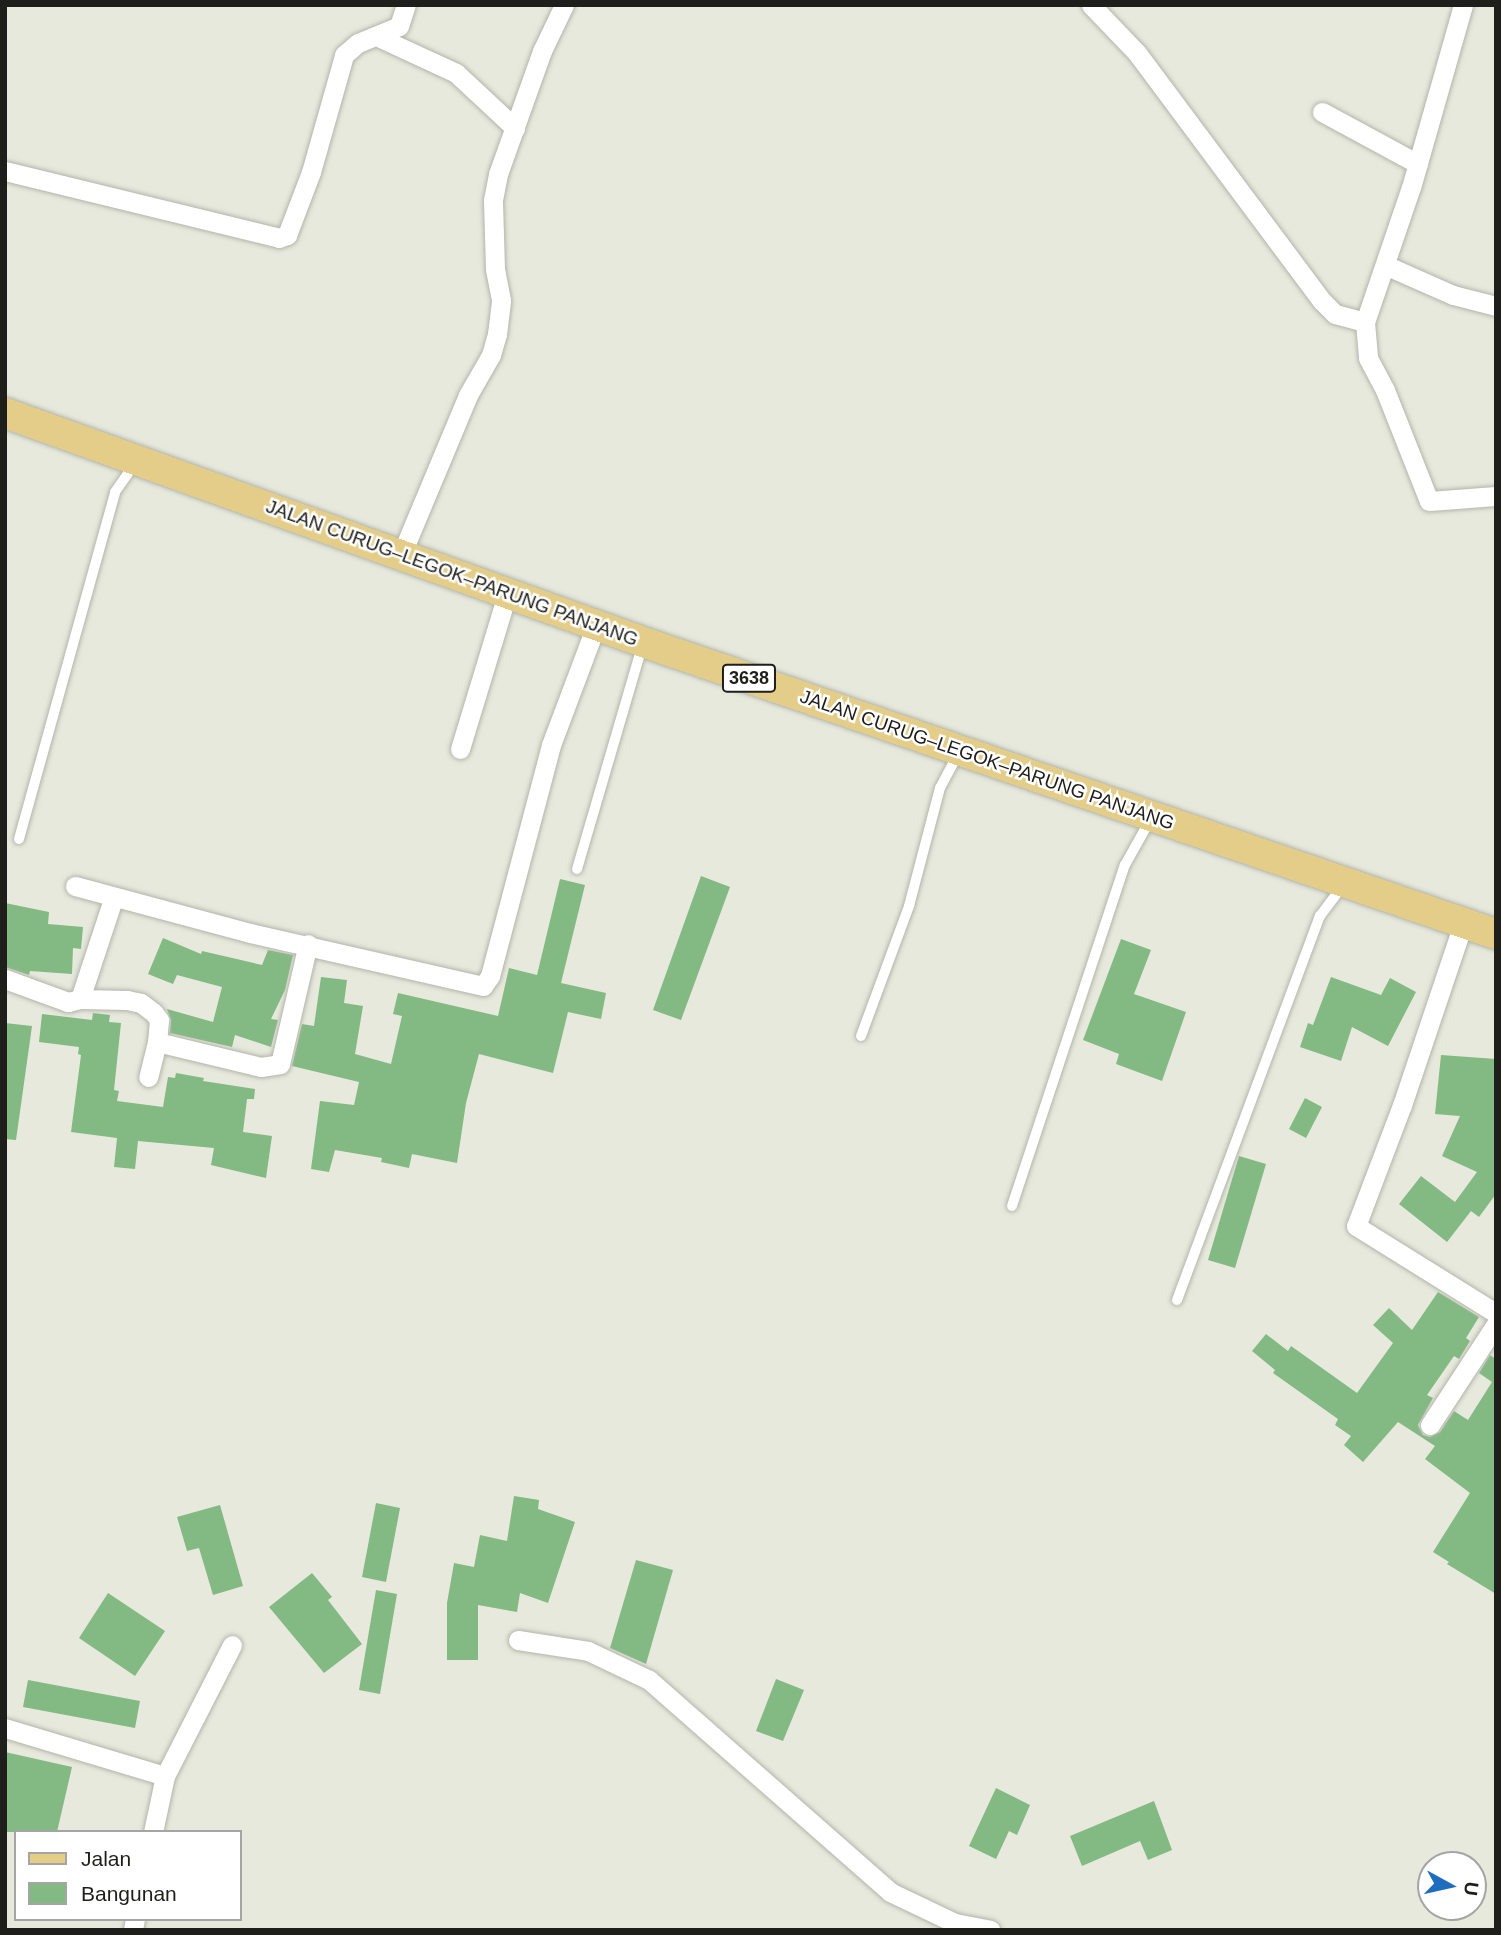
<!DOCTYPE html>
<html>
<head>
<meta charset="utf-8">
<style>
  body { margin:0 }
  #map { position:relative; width:1501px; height:1935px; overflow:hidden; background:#e7e9dd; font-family:Arial,sans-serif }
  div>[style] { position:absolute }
  .building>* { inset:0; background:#83b983 }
  .roads { filter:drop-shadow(0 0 2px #b2b5a9) drop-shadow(0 0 2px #b2b5a9) }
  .service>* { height:10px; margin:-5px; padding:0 5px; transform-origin:5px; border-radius:5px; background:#fff }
  .minor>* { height:19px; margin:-9.5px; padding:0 9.5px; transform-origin:9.5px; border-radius:9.5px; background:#fff }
  .primary>* { height:30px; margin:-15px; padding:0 15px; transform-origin:15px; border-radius:15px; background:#e3cd88 }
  span { translate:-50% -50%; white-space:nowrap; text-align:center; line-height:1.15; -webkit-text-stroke:5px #fff; paint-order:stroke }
  .shield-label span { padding:2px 5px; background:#fff; border:2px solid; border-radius:5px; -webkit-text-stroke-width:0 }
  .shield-label { font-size:18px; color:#1e1f1b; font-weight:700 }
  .street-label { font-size:19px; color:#1e1f1b }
  .frame { position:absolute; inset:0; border:7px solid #1e1f1b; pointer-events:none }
  .legend { position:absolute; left:14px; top:1830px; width:228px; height:91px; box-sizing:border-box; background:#fff; border:2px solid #a5a5a4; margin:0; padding:9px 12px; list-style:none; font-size:21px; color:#1e1f1b }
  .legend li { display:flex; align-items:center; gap:14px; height:35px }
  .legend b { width:35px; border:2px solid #a5a5a4 }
  .north { position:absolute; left:1417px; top:1851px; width:70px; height:70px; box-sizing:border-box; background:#fff; border:2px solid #a5a5a4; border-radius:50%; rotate:98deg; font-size:19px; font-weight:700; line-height:28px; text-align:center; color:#1e1f1b }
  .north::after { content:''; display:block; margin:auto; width:24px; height:32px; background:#1f6ebd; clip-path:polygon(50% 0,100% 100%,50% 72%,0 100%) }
</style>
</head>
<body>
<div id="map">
  <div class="building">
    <i style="clip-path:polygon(701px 876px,730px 887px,681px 1020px,653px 1010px)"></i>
    <i style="clip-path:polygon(560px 879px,585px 885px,561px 983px,606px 993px,601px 1019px,568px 1012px,553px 1073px,479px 1054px,466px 1103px,457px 1163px,412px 1154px,409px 1168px,381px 1162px,382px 1158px,335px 1150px,329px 1172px,311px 1169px,320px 1101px,354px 1105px,359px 1082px,292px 1066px,302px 1024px,314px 1026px,321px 977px,347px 980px,344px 1003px,363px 1006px,355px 1054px,391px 1064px,402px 1016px,393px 1014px,398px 993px,498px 1016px,509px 968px,537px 975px)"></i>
    <i style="clip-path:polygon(5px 903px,49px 912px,48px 924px,83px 927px,81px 949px,73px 948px,72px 974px,30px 971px,29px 975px,5px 967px)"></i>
    <i style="clip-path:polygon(163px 938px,201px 954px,202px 951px,262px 965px,268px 950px,293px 955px,285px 990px,271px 1019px,278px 1020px,271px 1047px,235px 1035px,232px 1047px,170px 1033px,171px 1020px,167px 1009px,213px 1022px,222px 987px,177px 975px,173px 984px,148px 974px)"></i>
    <i style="clip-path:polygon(1121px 939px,1151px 950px,1134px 994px,1186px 1012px,1162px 1081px,1116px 1064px,1119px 1054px,1083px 1040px)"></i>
    <i style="clip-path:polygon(1331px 977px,1381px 995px,1390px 978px,1416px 992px,1388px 1046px,1352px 1027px,1341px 1061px,1300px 1047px,1308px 1023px,1313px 1025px)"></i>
    <i style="clip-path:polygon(93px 1013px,110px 1015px,109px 1022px,121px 1023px,114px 1090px,119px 1091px,117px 1101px,163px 1107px,168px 1077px,175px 1078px,176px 1073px,204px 1078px,203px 1081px,255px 1089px,254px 1099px,247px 1099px,243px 1132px,272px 1136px,266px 1178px,211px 1165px,214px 1148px,138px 1141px,135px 1169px,114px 1167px,117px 1138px,71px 1132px,81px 1055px,78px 1054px,79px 1047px,39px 1042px,42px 1014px,92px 1020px)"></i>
    <i style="clip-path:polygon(5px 1023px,32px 1026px,16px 1140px,5px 1139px)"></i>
    <i style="clip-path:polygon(1441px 1055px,1496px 1059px,1496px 1194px,1479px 1217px,1471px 1211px,1447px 1242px,1399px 1204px,1421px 1176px,1455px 1202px,1477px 1172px,1442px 1156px,1460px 1116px,1435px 1114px)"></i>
    <i style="clip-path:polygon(1305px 1098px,1322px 1107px,1306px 1138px,1289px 1129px)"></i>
    <i style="clip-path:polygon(1239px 1156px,1266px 1164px,1235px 1268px,1208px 1260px)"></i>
    <i style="clip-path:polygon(1438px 1292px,1479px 1317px,1466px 1338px,1470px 1341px,1459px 1359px,1454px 1356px,1427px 1395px,1433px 1398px,1418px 1425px,1423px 1435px,1430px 1437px,1440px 1432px,1454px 1411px,1468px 1420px,1492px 1382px,1479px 1373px,1490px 1355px,1496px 1359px,1496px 1594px,1447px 1564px,1449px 1562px,1433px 1552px,1470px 1493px,1425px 1459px,1435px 1446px,1398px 1422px,1363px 1462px,1344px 1445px,1351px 1436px,1335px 1425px,1338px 1419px,1273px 1373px,1275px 1370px,1252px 1351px,1266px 1334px,1288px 1351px,1291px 1346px,1357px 1393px,1393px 1343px,1373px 1325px,1389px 1308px,1412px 1330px)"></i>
    <i style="clip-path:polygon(514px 1496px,539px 1500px,538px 1509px,575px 1522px,548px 1603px,520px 1593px,517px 1612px,478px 1605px,478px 1660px,447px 1660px,447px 1603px,454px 1563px,474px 1567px,480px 1535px,507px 1541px)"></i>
    <i style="clip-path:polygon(376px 1503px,400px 1508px,386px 1582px,362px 1577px)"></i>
    <i style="clip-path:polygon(220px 1505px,243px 1586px,213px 1595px,199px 1548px,187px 1551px,177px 1517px)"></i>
    <i style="clip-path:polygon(636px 1560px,673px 1570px,646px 1664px,610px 1648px)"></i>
    <i style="clip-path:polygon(312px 1573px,332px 1597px,328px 1600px,362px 1644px,324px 1673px,269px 1607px)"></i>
    <i style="clip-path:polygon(376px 1590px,397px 1594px,380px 1694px,359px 1690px)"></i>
    <i style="clip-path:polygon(108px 1593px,165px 1631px,135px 1676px,79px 1638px)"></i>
    <i style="clip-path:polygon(776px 1679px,804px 1690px,783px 1741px,756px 1731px)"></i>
    <i style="clip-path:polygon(28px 1680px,140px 1701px,135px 1728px,23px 1707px)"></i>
    <i style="clip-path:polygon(5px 1752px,72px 1767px,57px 1832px,5px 1832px)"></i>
    <i style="clip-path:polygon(996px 1788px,1030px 1805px,1017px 1835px,1009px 1831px,996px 1859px,969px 1846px)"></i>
    <i style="clip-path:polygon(1154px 1801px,1172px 1850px,1148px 1860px,1140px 1841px,1082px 1866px,1070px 1836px)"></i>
  </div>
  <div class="roads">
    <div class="service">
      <i style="left:19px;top:839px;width:360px;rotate:-74.5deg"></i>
      <i style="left:115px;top:492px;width:35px;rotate:-55deg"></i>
      <i style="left:577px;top:869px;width:232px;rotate:-73.7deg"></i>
      <i style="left:861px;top:1036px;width:139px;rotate:-69.7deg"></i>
      <i style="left:909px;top:906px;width:122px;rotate:-75.3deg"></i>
      <i style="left:940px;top:788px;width:40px;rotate:-62deg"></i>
      <i style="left:1012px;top:1206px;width:359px;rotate:-71.7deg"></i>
      <i style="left:1125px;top:865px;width:51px;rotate:-60.9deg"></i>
      <i style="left:1177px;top:1300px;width:410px;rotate:-69.6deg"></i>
      <i style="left:1320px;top:916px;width:40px;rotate:-53deg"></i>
    </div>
    <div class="minor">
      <i style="left:1091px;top:5px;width:66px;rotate:46.2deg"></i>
      <i style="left:1137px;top:53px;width:309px;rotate:53.3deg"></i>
      <i style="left:1322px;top:301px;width:18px;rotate:45deg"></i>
      <i style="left:1335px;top:314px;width:31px;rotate:15deg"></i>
      <i style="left:1463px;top:5px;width:189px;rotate:105.9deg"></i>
      <i style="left:1411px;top:187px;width:143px;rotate:108.8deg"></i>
      <i style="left:1365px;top:322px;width:36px;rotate:85deg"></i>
      <i style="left:1368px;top:358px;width:36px;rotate:62deg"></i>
      <i style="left:1385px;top:390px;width:119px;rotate:68.4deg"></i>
      <i style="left:1429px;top:501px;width:67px;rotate:-4.3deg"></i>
      <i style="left:376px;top:36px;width:88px;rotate:24.8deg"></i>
      <i style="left:456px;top:73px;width:81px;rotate:43deg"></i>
      <i style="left:1322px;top:112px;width:109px;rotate:28.4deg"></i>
      <i style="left:5px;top:171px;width:282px;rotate:13.7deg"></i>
      <i style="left:279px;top:238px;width:9px;rotate:-21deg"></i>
      <i style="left:287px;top:235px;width:67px;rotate:-69.1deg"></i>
      <i style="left:311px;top:172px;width:122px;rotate:-74.2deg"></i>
      <i style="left:344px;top:55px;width:18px;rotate:-41deg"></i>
      <i style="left:358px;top:43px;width:44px;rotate:-22.5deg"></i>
      <i style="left:399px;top:26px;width:22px;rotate:-72deg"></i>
      <i style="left:1385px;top:265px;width:74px;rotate:23.8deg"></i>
      <i style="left:1453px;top:295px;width:44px;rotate:14.3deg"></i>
      <i style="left:402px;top:553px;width:171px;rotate:-67.3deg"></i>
      <i style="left:468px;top:395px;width:46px;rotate:-60.1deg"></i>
      <i style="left:491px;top:355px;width:22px;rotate:-74deg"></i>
      <i style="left:497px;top:334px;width:34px;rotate:-83deg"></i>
      <i style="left:501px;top:300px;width:32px;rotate:-101deg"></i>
      <i style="left:495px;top:269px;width:69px;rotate:-91.7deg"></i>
      <i style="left:493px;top:200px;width:26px;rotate:-79deg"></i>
      <i style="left:498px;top:174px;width:131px;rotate:-70.3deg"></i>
      <i style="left:542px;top:51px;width:51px;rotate:-64.4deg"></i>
      <i style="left:460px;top:749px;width:162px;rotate:-73.1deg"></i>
      <i style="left:75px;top:886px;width:181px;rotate:15deg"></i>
      <i style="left:250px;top:933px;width:239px;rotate:12.8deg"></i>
      <i style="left:483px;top:986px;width:12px;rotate:-55deg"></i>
      <i style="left:490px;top:976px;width:239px;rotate:-75.2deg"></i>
      <i style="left:551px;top:745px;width:128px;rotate:-69.4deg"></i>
      <i style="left:1463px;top:924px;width:191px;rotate:108.6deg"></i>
      <i style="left:1402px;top:1105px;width:129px;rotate:110.8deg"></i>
      <i style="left:1356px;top:1226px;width:165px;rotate:31.9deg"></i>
      <i style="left:5px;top:979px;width:67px;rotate:20.1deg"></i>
      <i style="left:68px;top:1002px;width:12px;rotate:-14deg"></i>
      <i style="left:80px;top:999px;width:105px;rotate:-71.7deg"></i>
      <i style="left:80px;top:999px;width:47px;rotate:1.2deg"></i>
      <i style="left:127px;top:1000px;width:14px;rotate:12deg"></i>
      <i style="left:141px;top:1003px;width:16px;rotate:38deg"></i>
      <i style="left:154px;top:1013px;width:9px;rotate:54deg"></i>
      <i style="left:159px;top:1020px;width:22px;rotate:95deg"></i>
      <i style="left:157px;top:1042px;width:36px;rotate:104deg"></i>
      <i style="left:157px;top:1042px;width:107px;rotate:13.5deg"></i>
      <i style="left:261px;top:1067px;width:19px;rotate:-9deg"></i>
      <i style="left:280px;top:1064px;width:123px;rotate:-76.9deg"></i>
      <i style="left:1430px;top:1425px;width:121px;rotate:-56.8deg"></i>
      <i style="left:518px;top:1640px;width:71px;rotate:8.9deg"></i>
      <i style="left:588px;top:1651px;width:68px;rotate:25.4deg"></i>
      <i style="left:649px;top:1680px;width:321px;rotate:41.3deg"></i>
      <i style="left:890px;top:1892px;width:72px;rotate:25.5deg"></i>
      <i style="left:955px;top:1923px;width:36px;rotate:11deg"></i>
      <i style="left:5px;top:1728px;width:167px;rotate:16.7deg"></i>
      <i style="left:153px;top:1832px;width:57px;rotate:-77.9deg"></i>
      <i style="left:165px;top:1776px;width:147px;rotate:-62.9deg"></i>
      <i style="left:133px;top:1930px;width:11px;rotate:-80deg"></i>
    </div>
    <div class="primary">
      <i style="left:5px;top:413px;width:678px;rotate:19.74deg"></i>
      <i style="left:643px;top:642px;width:902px;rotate:18.9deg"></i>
    </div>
  </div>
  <div class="shield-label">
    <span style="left:749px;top:678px">3638</span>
  </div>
  <div class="street-label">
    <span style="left:452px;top:573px;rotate:20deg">JALAN CURUG–LEGOK–PARUNG PANJANG</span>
    <span style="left:987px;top:760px;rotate:19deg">JALAN CURUG–LEGOK–PARUNG PANJANG</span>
  </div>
  <div class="frame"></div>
  <ul class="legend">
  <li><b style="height:9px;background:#e3cd88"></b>Jalan</li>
  <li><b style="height:19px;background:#83b983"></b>Bangunan</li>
  </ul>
  <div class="north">U</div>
</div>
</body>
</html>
